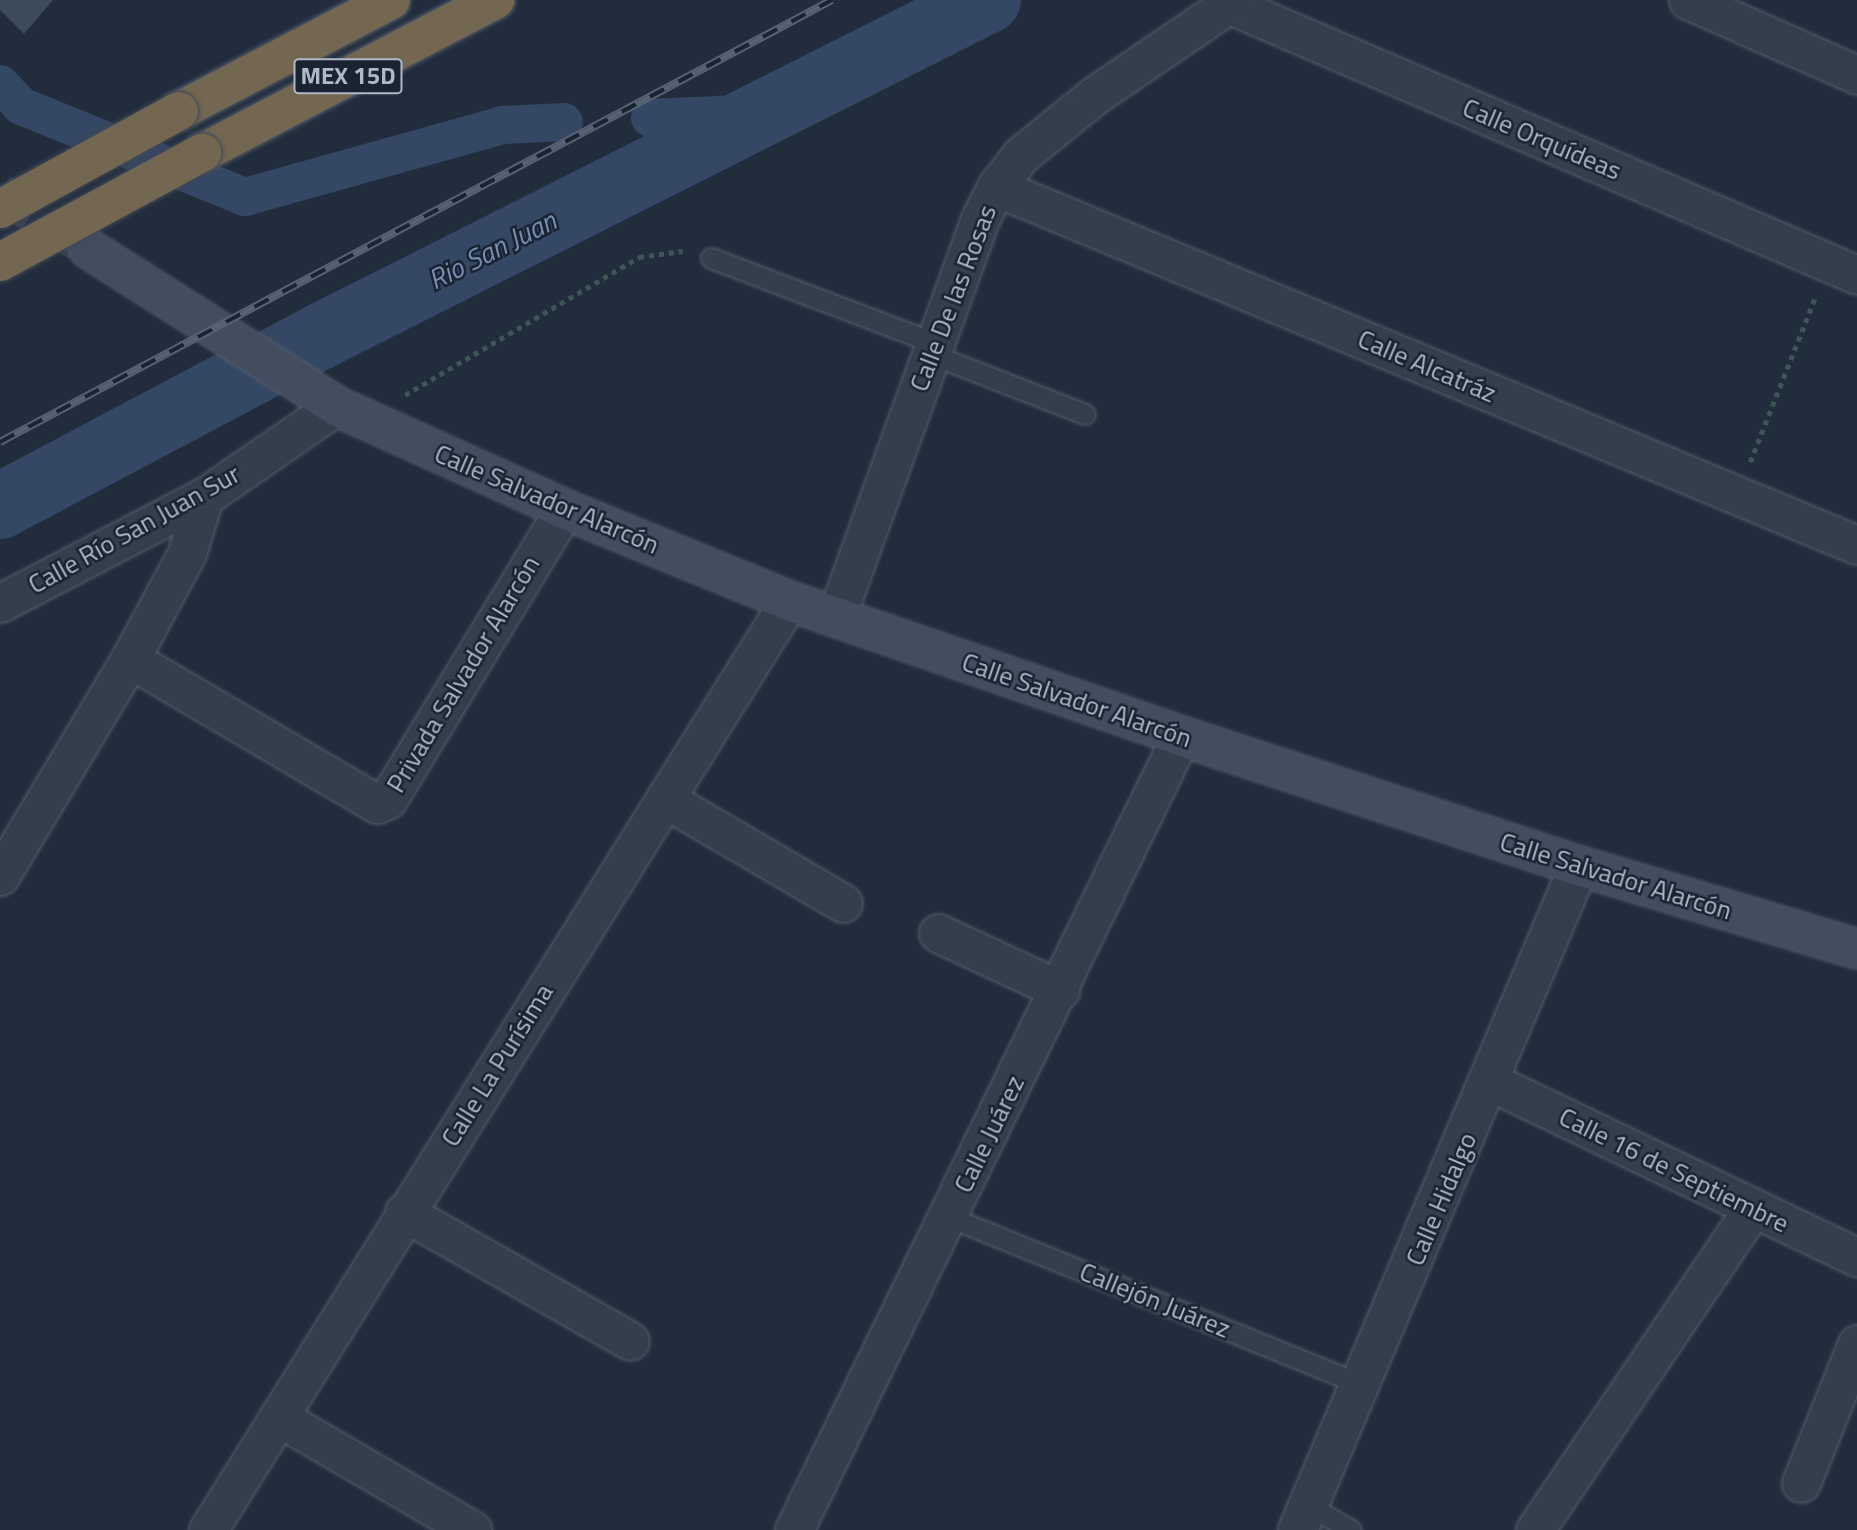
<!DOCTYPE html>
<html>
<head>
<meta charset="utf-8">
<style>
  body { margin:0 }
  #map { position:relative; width:1857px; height:1530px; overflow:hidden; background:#212c3c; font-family:"Titillium Web",sans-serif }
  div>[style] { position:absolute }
  .canal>* { height:38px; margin:-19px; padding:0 19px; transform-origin:19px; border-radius:19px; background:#344764 }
  .river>* { height:66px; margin:-33px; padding:0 33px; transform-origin:33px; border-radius:33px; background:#344764 }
  .building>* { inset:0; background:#3d4a5b }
  .secondary-tunnel>* { height:38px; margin-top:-19px; transform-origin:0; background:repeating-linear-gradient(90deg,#364151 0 38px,transparent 0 57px) }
  .path>* { height:4.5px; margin-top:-2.25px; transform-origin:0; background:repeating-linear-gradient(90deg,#3e5557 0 5px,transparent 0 10px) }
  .roads { filter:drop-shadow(0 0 2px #535c6a) drop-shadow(0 0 2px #535c6a) }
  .service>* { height:19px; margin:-9.5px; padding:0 9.5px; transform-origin:9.5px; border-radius:9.5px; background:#353e4c }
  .minor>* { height:37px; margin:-18.5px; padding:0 18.5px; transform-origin:18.5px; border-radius:18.5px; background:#353e4c }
  .tertiary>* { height:38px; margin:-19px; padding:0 19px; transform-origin:19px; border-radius:19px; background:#353e4c }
  .secondary>* { height:38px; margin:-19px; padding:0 19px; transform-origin:19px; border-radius:19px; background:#434d5f }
  .motorway>* { height:38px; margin:-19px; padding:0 19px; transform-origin:19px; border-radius:19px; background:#736751 }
  .rail>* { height:8px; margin-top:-4px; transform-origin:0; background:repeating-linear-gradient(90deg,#1a2331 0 16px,#576274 0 32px); box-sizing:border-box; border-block:2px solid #576274 }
  .bridges { filter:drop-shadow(0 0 2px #404957) drop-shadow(0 0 2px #404957) }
  .motorway-bridge>* { height:38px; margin:-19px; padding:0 19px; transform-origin:19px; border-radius:19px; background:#736751 }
  span { translate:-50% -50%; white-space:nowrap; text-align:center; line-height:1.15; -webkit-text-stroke:5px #1a2331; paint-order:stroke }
  .shield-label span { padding:2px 5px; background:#1a2331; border:2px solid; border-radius:5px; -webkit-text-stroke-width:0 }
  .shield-label { font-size:24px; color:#b0b9c8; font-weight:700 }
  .street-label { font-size:26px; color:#b0b9c8 }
  .water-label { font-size:28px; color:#768eb2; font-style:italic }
</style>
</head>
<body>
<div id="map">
  <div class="canal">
    <i style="left:0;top:84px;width:30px;rotate:46deg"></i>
    <i style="left:21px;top:106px;width:242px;rotate:22.1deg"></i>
    <i style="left:245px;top:197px;width:268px;rotate:-15.6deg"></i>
    <i style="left:503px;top:125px;width:61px;rotate:-2.8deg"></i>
    <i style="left:650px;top:118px;width:113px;rotate:-2.5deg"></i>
  </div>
  <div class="river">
    <i style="left:0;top:506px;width:361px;rotate:-27.9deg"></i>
    <i style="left:319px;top:337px;width:749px;rotate:-26.74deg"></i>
  </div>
  <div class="building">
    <i style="clip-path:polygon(0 0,53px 0,24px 34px,0 10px)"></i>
  </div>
  <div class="secondary-tunnel">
    <i style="left:0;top:193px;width:99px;rotate:32.2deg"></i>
  </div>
  <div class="path">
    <i style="left:405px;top:395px;width:272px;rotate:-30.5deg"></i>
    <i style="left:639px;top:257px;width:44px;rotate:-7.8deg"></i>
    <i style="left:1750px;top:462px;width:176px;rotate:-68.4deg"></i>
  </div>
  <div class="roads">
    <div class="service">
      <i style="left:711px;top:258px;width:240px;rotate:20.8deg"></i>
      <i style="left:931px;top:354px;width:165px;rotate:21.3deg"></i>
      <i style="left:949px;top:1217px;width:445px;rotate:22.1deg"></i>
      <i style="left:1309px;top:1506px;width:48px;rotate:29.7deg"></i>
    </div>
    <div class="minor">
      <i style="left:1688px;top:0;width:185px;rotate:23.9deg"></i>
      <i style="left:1228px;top:4px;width:685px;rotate:23.31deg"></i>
      <i style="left:996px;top:187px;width:932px;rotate:22.58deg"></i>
      <i style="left:0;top:603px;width:230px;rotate:-27.5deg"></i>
      <i style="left:204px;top:497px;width:160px;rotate:-34.6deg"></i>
      <i style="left:836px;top:617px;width:425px;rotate:-70.1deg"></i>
      <i style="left:981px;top:217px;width:34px;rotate:-63deg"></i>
      <i style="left:996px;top:187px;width:41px;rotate:-52deg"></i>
      <i style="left:1021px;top:155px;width:95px;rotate:-39deg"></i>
      <i style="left:1095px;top:95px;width:169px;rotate:-34.2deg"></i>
      <i style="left:130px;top:659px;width:286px;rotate:30.4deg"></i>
      <i style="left:377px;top:804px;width:12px;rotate:-24deg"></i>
      <i style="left:388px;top:799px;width:339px;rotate:-58.7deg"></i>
      <i style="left:665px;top:799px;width:206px;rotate:30.3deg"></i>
      <i style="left:0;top:876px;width:253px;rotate:-59.1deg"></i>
      <i style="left:130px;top:659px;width:120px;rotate:-61.7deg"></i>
      <i style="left:187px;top:553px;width:59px;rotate:-73.1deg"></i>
      <i style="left:938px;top:933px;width:135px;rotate:25deg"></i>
      <i style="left:1491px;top:1082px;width:406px;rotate:25.6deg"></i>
      <i style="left:404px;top:1212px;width:260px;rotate:29.7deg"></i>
      <i style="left:278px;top:1417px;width:225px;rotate:30.2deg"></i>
      <i style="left:1801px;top:1483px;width:150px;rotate:-68.1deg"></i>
      <i style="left:208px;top:1530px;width:1096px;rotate:-57.98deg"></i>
      <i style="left:794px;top:1530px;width:883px;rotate:-64.02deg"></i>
      <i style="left:1535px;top:1530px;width:387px;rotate:-55.9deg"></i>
    </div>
    <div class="tertiary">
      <i style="left:1298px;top:1530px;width:721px;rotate:-67.06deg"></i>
    </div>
    <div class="secondary">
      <i style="left:89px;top:249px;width:293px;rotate:32.4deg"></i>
      <i style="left:336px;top:406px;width:250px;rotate:24.3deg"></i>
      <i style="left:564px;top:509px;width:243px;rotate:22.2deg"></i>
      <i style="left:789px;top:601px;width:415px;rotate:19deg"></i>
      <i style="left:1181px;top:736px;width:419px;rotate:18.1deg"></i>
      <i style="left:1579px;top:866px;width:290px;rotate:16.6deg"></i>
    </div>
    <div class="motorway">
      <i style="left:179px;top:111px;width:239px;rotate:-27.6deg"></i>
      <i style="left:202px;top:153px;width:331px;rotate:-27.6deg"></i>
    </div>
  </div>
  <div class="rail">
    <i style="left:0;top:442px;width:942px;rotate:-27.98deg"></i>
  </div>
  <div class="bridges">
    <div class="motorway-bridge">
      <i style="left:0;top:209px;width:204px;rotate:-28.7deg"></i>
      <i style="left:0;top:262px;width:230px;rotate:-28.4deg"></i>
    </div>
  </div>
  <div class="shield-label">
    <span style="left:348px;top:76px">MEX 15D</span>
  </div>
  <div class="street-label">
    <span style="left:1542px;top:139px;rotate:23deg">Calle Orquídeas</span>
    <span style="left:953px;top:298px;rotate:-69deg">Calle De las Rosas</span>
    <span style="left:1427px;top:366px;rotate:23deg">Calle Alcatráz</span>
    <span style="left:547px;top:499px;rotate:23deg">Calle Salvador Alarcón</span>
    <span style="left:134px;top:529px;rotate:-29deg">Calle Río San Juan Sur</span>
    <span style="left:463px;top:674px;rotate:-59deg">Privada Salvador Alarcón</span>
    <span style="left:1077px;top:700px;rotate:19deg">Calle Salvador Alarcón</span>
    <span style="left:1616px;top:876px;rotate:17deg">Calle Salvador Alarcón</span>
    <span style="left:497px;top:1065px;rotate:-58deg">Calle La Purísima</span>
    <span style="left:989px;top:1134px;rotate:-64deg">Calle Juárez</span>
    <span style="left:1674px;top:1170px;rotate:26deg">Calle 16 de Septiembre</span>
    <span style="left:1441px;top:1199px;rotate:-67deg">Calle Hidalgo</span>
    <span style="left:1155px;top:1300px;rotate:22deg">Callejón Juárez</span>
  </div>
  <div class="water-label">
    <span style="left:492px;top:250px;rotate:-27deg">Rio San Juan</span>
  </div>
</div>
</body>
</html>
